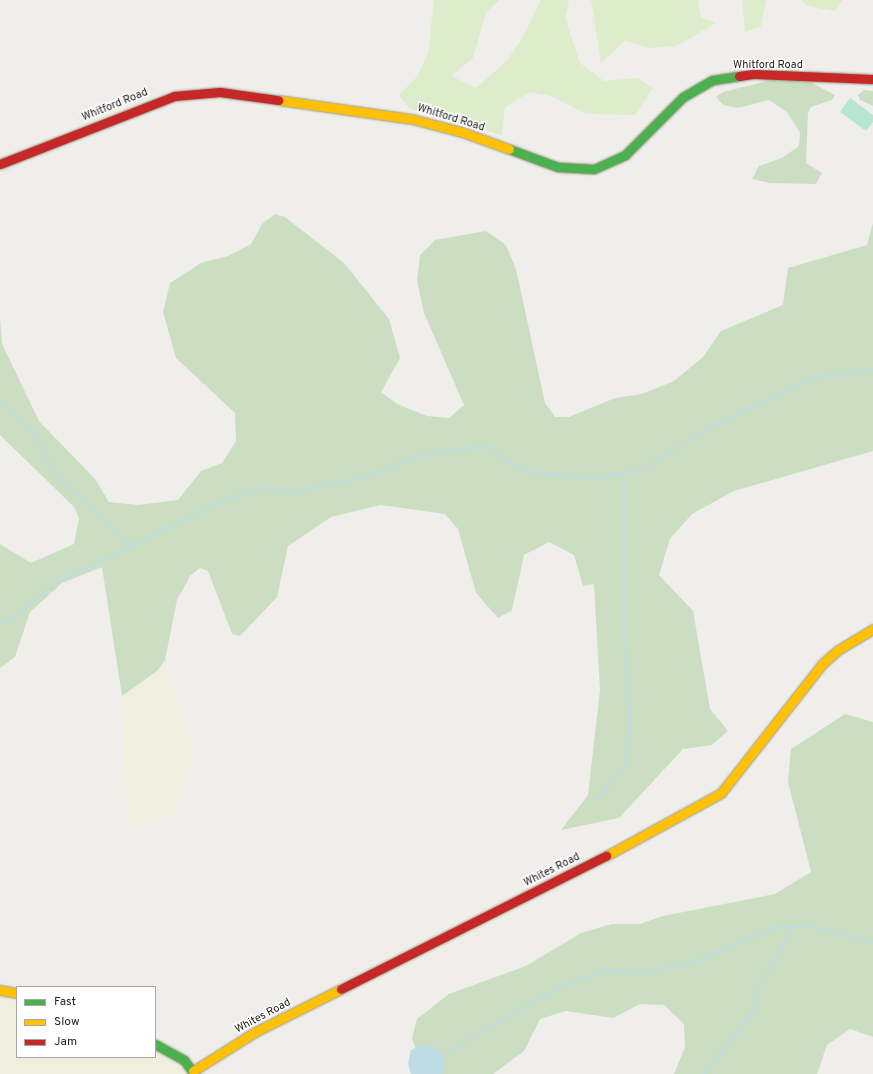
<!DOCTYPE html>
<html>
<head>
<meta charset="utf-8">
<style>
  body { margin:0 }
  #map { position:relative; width:873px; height:1074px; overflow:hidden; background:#f0eeeb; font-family:Overpass,sans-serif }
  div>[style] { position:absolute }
  .farmland>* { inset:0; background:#efefdf }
  .grass>* { inset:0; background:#ddeccb }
  .forest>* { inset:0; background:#cbdec1 }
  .pitch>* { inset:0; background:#b7e6d2 }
  .water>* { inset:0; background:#bfdbe3 }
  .stream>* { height:2px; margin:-1px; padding:0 1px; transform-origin:1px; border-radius:1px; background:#bfdbe3 }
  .roads { filter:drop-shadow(0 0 1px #999a82) drop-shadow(0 0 1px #999a82) }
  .fast>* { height:9px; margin:-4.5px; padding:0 4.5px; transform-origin:4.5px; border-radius:4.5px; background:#4caf50 }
  .slow>* { height:9px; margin:-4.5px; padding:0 4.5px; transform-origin:4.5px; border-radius:4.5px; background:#ffc107 }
  .jam>* { height:9px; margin:-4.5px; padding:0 4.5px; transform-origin:4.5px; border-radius:4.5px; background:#c62828 }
  span { translate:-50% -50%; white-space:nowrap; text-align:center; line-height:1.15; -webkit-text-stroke:3px #fff; paint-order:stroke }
  .street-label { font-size:11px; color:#222 }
  .legend { position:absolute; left:16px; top:986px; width:140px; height:72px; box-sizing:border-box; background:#fff; border:1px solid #a7a7a7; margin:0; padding:5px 7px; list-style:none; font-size:12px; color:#222 }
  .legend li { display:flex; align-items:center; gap:8px; height:20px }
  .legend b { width:20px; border:1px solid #a7a7a7 }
</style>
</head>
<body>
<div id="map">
  <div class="farmland">
    <i style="clip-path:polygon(165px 660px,194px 752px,173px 812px,128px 830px,122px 696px,157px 671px)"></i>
    <i style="clip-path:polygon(0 998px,17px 1001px,17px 1057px,155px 1057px,155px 1050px,179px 1062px,189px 1074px,0 1074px)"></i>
  </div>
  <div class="grass">
    <i style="clip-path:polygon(434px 0,500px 0,486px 12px,473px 58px,451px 76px,476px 88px,506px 62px,523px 37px,541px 0,569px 0,565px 18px,580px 63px,604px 81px,637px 78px,653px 88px,635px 115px,586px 114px,551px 96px,530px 92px,505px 107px,502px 135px,410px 109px,399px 95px,417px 77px,428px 53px)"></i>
    <i style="clip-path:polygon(591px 0,698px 0,701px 17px,716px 23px,676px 46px,648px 48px,626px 40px,601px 63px)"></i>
    <i style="clip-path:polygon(742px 0,766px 0,761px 26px,745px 32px)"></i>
    <i style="clip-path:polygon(801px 0,843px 0,834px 11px,807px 6px)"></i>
  </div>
  <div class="forest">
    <i style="clip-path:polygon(775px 79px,810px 82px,835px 95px,832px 100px,811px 107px,808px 113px,806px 163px,822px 173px,816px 184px,770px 183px,752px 179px,759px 166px,782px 158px,799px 146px,800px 133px,787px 112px,769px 100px,738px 108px,723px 105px,716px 97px,723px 92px)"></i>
    <i style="clip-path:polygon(864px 90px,873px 91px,873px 106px,860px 100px,858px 95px)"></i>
    <i style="clip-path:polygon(275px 214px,285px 217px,344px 263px,389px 319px,400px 358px,381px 392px,397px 404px,427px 416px,449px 418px,464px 405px,424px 313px,417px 281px,420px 255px,435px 240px,486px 231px,506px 245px,516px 269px,545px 403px,555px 417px,569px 417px,615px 398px,642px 394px,674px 381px,703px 357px,721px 331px,783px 305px,788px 268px,867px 245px,873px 223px,873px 451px,734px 491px,692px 514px,670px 539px,659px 575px,693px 611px,710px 709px,728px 731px,712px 745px,683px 749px,619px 818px,561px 830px,588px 795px,600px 690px,594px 584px,583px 586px,574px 555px,549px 542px,524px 555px,512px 610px,498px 618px,476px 593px,458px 529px,445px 514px,381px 505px,331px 517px,288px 546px,277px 597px,240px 636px,232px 634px,208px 571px,200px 568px,190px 576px,177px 600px,165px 660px,157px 671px,122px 696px,102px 567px,62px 583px,30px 612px,15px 657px,0 668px,0 544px,31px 563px,74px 544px,79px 518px,74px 507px,0 435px,0 316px,2px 344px,39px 421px,95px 479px,109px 502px,138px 505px,178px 500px,201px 471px,222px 463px,236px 441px,235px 413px,176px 358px,163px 312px,170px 283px,201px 263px,228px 256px,251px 244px,262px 224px)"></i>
    <i style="clip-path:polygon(845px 714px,873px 722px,873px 1037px,850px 1029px,827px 1045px,817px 1074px,674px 1074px,685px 1047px,684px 1024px,664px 1005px,640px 1004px,613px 1018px,566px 1011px,540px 1019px,524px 1051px,493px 1074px,414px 1074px,417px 1053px,412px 1038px,417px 1019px,449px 994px,526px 966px,581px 933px,612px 924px,640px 924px,663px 916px,775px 894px,811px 872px,788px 782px,791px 749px)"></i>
  </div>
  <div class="pitch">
    <i style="clip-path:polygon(850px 98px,873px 115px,873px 122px,866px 131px,840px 112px)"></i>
  </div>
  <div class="water">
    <i style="clip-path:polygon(424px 1044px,437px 1048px,442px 1055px,445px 1062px,442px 1074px,411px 1074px,408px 1064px,411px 1050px)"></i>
  </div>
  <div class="stream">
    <i style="left:0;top:401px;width:47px;rotate:42.4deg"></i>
    <i style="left:35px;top:433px;width:46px;rotate:64deg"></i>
    <i style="left:55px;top:474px;width:103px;rotate:43.4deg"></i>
    <i style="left:0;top:624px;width:25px;rotate:-29deg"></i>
    <i style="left:22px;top:612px;width:44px;rotate:-41.3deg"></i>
    <i style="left:55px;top:583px;width:197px;rotate:-25.9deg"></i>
    <i style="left:232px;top:497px;width:37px;rotate:-14deg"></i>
    <i style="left:268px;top:488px;width:24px;rotate:12deg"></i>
    <i style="left:291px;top:493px;width:83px;rotate:-12.5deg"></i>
    <i style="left:372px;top:475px;width:47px;rotate:-23.8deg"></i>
    <i style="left:415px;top:456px;width:70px;rotate:-8.2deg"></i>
    <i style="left:484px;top:446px;width:50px;rotate:31.2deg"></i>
    <i style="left:527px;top:472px;width:69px;rotate:5deg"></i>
    <i style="left:596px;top:478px;width:52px;rotate:-12.2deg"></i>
    <i style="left:647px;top:467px;width:75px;rotate:-32deg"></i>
    <i style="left:711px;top:427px;width:112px;rotate:-25.9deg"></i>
    <i style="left:812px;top:378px;width:62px;rotate:-7.5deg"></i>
    <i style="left:597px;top:799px;width:44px;rotate:-48.7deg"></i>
    <i style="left:626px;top:766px;width:45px;rotate:-84.9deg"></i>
    <i style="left:630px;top:721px;width:79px;rotate:-94.3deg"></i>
    <i style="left:624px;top:642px;width:170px;rotate:-90deg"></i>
    <i style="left:442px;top:1055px;width:138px;rotate:-30.1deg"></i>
    <i style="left:561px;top:986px;width:46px;rotate:-19.2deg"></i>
    <i style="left:604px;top:971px;width:39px;rotate:3deg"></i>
    <i style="left:643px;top:973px;width:50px;rotate:-11.5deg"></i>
    <i style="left:692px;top:963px;width:90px;rotate:-22.9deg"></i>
    <i style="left:775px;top:928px;width:36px;rotate:-3deg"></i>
    <i style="left:811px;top:926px;width:64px;rotate:15.3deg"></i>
    <i style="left:704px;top:1074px;width:80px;rotate:-51.6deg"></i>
    <i style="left:754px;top:1011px;width:21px;rotate:-79deg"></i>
    <i style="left:758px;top:990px;width:72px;rotate:-60.9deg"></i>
  </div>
  <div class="roads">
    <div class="fast">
      <i style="left:509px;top:149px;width:52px;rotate:20.2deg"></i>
      <i style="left:558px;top:167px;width:36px;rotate:3deg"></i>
      <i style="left:594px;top:169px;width:34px;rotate:-24deg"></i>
      <i style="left:625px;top:155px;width:82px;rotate:-45deg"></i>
      <i style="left:683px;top:97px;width:34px;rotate:-30deg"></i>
      <i style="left:713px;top:80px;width:26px;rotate:-9deg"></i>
      <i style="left:155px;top:1044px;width:33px;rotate:29deg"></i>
      <i style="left:184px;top:1060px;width:17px;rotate:54deg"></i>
    </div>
    <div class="slow">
      <i style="left:278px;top:100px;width:135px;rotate:8.1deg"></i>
      <i style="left:412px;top:119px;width:52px;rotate:14.6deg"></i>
      <i style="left:462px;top:132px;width:50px;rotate:19.9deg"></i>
      <i style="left:606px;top:856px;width:131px;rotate:-28.7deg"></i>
      <i style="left:721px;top:793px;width:164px;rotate:-51.9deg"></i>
      <i style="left:822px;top:664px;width:21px;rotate:-41deg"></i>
      <i style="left:838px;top:650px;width:41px;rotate:-31deg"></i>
      <i style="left:0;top:990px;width:17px;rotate:10deg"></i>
      <i style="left:193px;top:1071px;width:73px;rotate:-32.2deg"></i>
      <i style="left:255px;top:1032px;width:96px;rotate:-26.6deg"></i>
    </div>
    <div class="jam">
      <i style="left:739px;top:76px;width:15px;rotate:-8deg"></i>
      <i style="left:754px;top:74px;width:119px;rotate:2.4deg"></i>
      <i style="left:0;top:164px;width:187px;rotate:-21.3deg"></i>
      <i style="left:174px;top:96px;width:46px;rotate:-5deg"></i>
      <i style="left:220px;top:92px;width:59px;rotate:7.9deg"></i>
      <i style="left:341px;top:989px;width:297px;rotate:-26.7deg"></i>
    </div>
  </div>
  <div class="street-label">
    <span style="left:768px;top:65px">Whitford Road</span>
    <span style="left:115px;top:105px;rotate:-22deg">Whitford Road</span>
    <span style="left:451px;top:118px;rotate:17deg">Whitford Road</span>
    <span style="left:552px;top:870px;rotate:-27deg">Whites Road</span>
    <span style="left:263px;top:1016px;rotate:-28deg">Whites Road</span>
  </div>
  <ul class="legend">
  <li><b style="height:5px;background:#4caf50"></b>Fast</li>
  <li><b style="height:5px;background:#ffc107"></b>Slow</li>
  <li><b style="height:5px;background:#c62828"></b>Jam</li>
  </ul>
</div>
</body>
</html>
